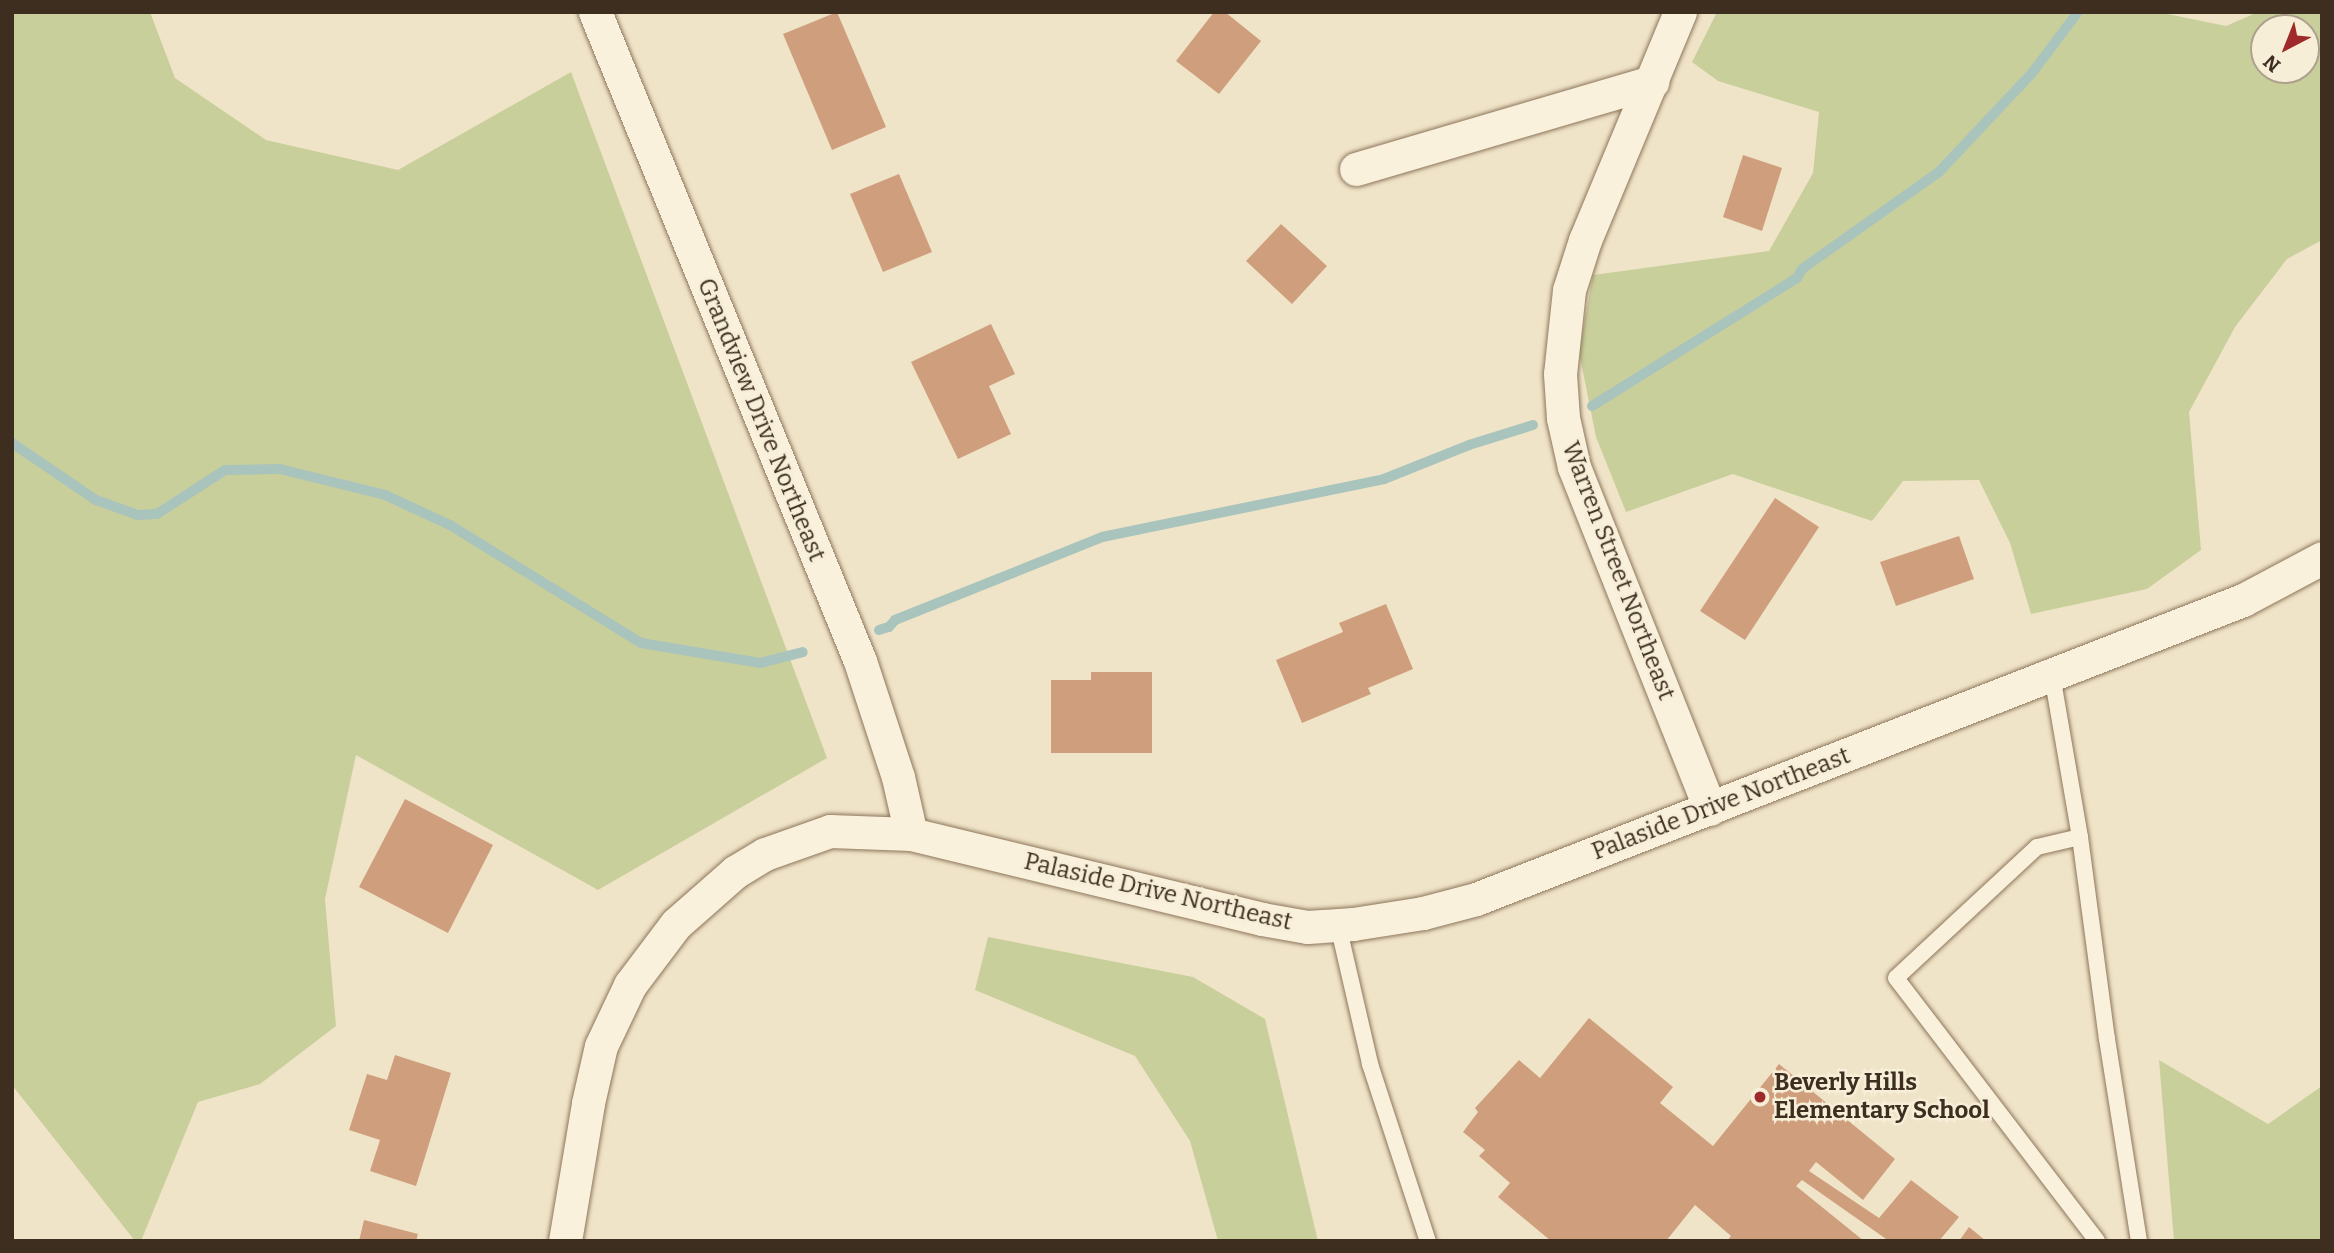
<!DOCTYPE html>
<html>
<head>
<meta charset="utf-8">
<style>
  body { margin:0 }
  #map { position:relative; width:2334px; height:1253px; overflow:hidden; background:#f0e4c8; font-family:Bitter,serif }
  div>[style] { position:absolute }
  .green>* { inset:0; background:#c9cf9b }
  .stream>* { height:10px; margin:-5px; padding:0 5px; transform-origin:5px; border-radius:5px; background:#a9c4bc }
  .building>* { inset:0; background:#cf9f7d }
  .roads { filter:drop-shadow(0 0 2px #8d765c) drop-shadow(0 0 2px #8d765c) }
  .lane>* { height:16px; margin:-8px; padding:0 8px; transform-origin:8px; border-radius:8px; background:#faf1dc }
  .street>* { height:33px; margin:-16.5px; padding:0 16.5px; transform-origin:16.5px; border-radius:16.5px; background:#faf1dc }
  .dots>* { width:19px; height:19px; translate:-50% -50%; box-sizing:border-box; border:4px solid #f7eed8; border-radius:50% }
  span { translate:-50% -50%; white-space:nowrap; text-align:center; line-height:1.15; -webkit-text-stroke:5px #f7eed8; paint-order:stroke }
  .street-label { font-size:24px; color:#3d2e20 }
  .poi-label { font-size:24px; color:#3d2e20; font-weight:700 }
  .left { translate:0 -50%; text-align:left }
  .frame { position:absolute; inset:0; border:14px solid #3d2e20; pointer-events:none }
  .north { position:absolute; left:2250px; top:14px; width:70px; height:70px; box-sizing:border-box; background:#f7eed8; border:2px solid #ada18e; border-radius:50%; rotate:222deg; font-size:19px; font-weight:700; line-height:28px; text-align:center; color:#3d2e20 }
  .north::after { content:''; display:block; margin:auto; width:24px; height:32px; background:#9e2a2b; clip-path:polygon(50% 0,100% 100%,50% 72%,0 100%) }
</style>
</head>
<body>
<div id="map">
  <div class="green">
    <i style="clip-path:polygon(12px 12px,150px 12px,175px 78px,266px 140px,398px 170px,571px 72px,827px 758px,598px 890px,356px 755px,325px 899px,336px 1026px,260px 1084px,198px 1102px,141px 1241px,135px 1241px,12px 1085px)"></i>
    <i style="clip-path:polygon(evenodd,1717px 12px,2158px 12px,2226px 26px,2258px 12px,2322px 12px,2322px 240px,2287px 259px,2235px 327px,2189px 412px,2201px 550px,2147px 589px,2031px 614px,2010px 543px,1979px 480px,1903px 481px,1872px 521px,1733px 474px,1626px 512px,1596px 437px,1579px 352px,1593px 275px,1769px 251px,1813px 173px,1819px 112px,1718px 81px,1692px 62px,1717px 12px,2264px 28px,2306px 28px,2306px 70px,2264px 70px,2264px 28px)"></i>
    <i style="clip-path:polygon(988px 937px,1193px 977px,1265px 1019px,1318px 1241px,1218px 1241px,1190px 1141px,1135px 1056px,975px 990px)"></i>
    <i style="clip-path:polygon(2159px 1060px,2268px 1124px,2322px 1086px,2322px 1241px,2174px 1241px)"></i>
  </div>
  <div class="stream">
    <i style="left:1592px;top:406px;width:242px;rotate:-32deg"></i>
    <i style="left:1797px;top:278px;width:10px;rotate:-61deg"></i>
    <i style="left:1802px;top:269px;width:168px;rotate:-35.3deg"></i>
    <i style="left:1939px;top:172px;width:136px;rotate:-46.8deg"></i>
    <i style="left:2032px;top:73px;width:76px;rotate:-53deg"></i>
    <i style="left:12px;top:443px;width:102px;rotate:34.2deg"></i>
    <i style="left:96px;top:500px;width:45px;rotate:19.7deg"></i>
    <i style="left:138px;top:515px;width:19px;rotate:-3deg"></i>
    <i style="left:157px;top:514px;width:81px;rotate:-32.9deg"></i>
    <i style="left:225px;top:470px;width:55px;rotate:-1deg"></i>
    <i style="left:280px;top:469px;width:108px;rotate:13.9deg"></i>
    <i style="left:385px;top:495px;width:72px;rotate:24.8deg"></i>
    <i style="left:450px;top:525px;width:225px;rotate:31.7deg"></i>
    <i style="left:641px;top:643px;width:121px;rotate:9.5deg"></i>
    <i style="left:760px;top:663px;width:44px;rotate:-14.3deg"></i>
    <i style="left:879px;top:630px;width:10px;rotate:-17deg"></i>
    <i style="left:889px;top:627px;width:9px;rotate:-49deg"></i>
    <i style="left:895px;top:620px;width:223px;rotate:-21.8deg"></i>
    <i style="left:1102px;top:537px;width:288px;rotate:-11.6deg"></i>
    <i style="left:1384px;top:479px;width:92px;rotate:-21.8deg"></i>
    <i style="left:1469px;top:445px;width:67px;rotate:-17.4deg"></i>
  </div>
  <div class="building">
    <i style="clip-path:polygon(837px 12px,886px 127px,832px 150px,783px 34px)"></i>
    <i style="clip-path:polygon(1214px 12px,1225px 12px,1261px 41px,1219px 94px,1176px 61px)"></i>
    <i style="clip-path:polygon(1743px 155px,1782px 168px,1762px 231px,1723px 217px)"></i>
    <i style="clip-path:polygon(899px 174px,932px 252px,883px 272px,850px 194px)"></i>
    <i style="clip-path:polygon(1281px 224px,1327px 266px,1292px 304px,1246px 261px)"></i>
    <i style="clip-path:polygon(991px 324px,1015px 374px,989px 386px,1011px 434px,958px 459px,911px 362px)"></i>
    <i style="clip-path:polygon(1775px 498px,1819px 527px,1745px 640px,1700px 611px)"></i>
    <i style="clip-path:polygon(1959px 536px,1974px 579px,1896px 606px,1880px 562px)"></i>
    <i style="clip-path:polygon(1386px 604px,1413px 669px,1368px 688px,1371px 694px,1302px 723px,1276px 660px,1343px 632px,1339px 623px)"></i>
    <i style="clip-path:polygon(1091px 672px,1152px 672px,1152px 753px,1051px 753px,1051px 680px,1091px 680px)"></i>
    <i style="clip-path:polygon(405px 799px,493px 845px,448px 933px,359px 887px)"></i>
    <i style="clip-path:polygon(1589px 1018px,1673px 1087px,1660px 1103px,1713px 1146px,1779px 1064px,1895px 1159px,1863px 1200px,1816px 1162px,1809px 1171px,1879px 1218px,1911px 1180px,1959px 1217px,1939px 1241px,1889px 1241px,1802px 1180px,1796px 1186px,1864px 1241px,1727px 1241px,1731px 1236px,1695px 1205px,1666px 1241px,1551px 1241px,1498px 1197px,1510px 1183px,1479px 1156px,1485px 1150px,1463px 1132px,1478px 1112px,1475px 1108px,1519px 1060px,1540px 1078px)"></i>
    <i style="clip-path:polygon(395px 1055px,451px 1073px,416px 1186px,370px 1171px,380px 1140px,349px 1130px,367px 1074px,387px 1080px)"></i>
    <i style="clip-path:polygon(364px 1220px,418px 1234px,416px 1241px,359px 1241px)"></i>
    <i style="clip-path:polygon(1969px 1227px,1986px 1241px,1959px 1241px)"></i>
  </div>
  <div class="roads">
    <div class="lane">
      <i style="left:2052px;top:675px;width:164px;rotate:80.2deg"></i>
      <i style="left:2080px;top:837px;width:204px;rotate:82.4deg"></i>
      <i style="left:2107px;top:1039px;width:205px;rotate:81deg"></i>
      <i style="left:2080px;top:837px;width:44px;rotate:166.9deg"></i>
      <i style="left:2037px;top:847px;width:192px;rotate:137.1deg"></i>
      <i style="left:1896px;top:978px;width:331px;rotate:52.6deg"></i>
      <i style="left:1338px;top:925px;width:143px;rotate:77deg"></i>
      <i style="left:1370px;top:1064px;width:186px;rotate:71.9deg"></i>
    </div>
    <div class="street">
      <i style="left:595px;top:12px;width:701px;rotate:67.79deg"></i>
      <i style="left:860px;top:661px;width:122px;rotate:71.9deg"></i>
      <i style="left:898px;top:777px;width:58px;rotate:77.2deg"></i>
      <i style="left:1680px;top:12px;width:247px;rotate:112.6deg"></i>
      <i style="left:1585px;top:240px;width:52px;rotate:107.7deg"></i>
      <i style="left:1569px;top:290px;width:84px;rotate:96.1deg"></i>
      <i style="left:1560px;top:374px;width:44px;rotate:86.1deg"></i>
      <i style="left:1563px;top:418px;width:50px;rotate:77.3deg"></i>
      <i style="left:1574px;top:467px;width:368px;rotate:68.3deg"></i>
      <i style="left:1356px;top:169px;width:309px;rotate:-16.4deg"></i>
      <i style="left:565px;top:1241px;width:140px;rotate:-80.5deg"></i>
      <i style="left:588px;top:1103px;width:58px;rotate:-77.2deg"></i>
      <i style="left:601px;top:1046px;width:68px;rotate:-64.6deg"></i>
      <i style="left:630px;top:985px;width:76px;rotate:-53deg"></i>
      <i style="left:676px;top:924px;width:79px;rotate:-41.4deg"></i>
      <i style="left:735px;top:872px;width:35px;rotate:-31deg"></i>
      <i style="left:765px;top:854px;width:69px;rotate:-19.5deg"></i>
      <i style="left:830px;top:831px;width:81px;rotate:2.1deg"></i>
      <i style="left:911px;top:834px;width:361px;rotate:13.6deg"></i>
      <i style="left:1262px;top:919px;width:46px;rotate:10.1deg"></i>
      <i style="left:1307px;top:927px;width:46px;rotate:-3.7deg"></i>
      <i style="left:1353px;top:924px;width:71px;rotate:-8.9deg"></i>
      <i style="left:1423px;top:913px;width:55px;rotate:-14.8deg"></i>
      <i style="left:1476px;top:899px;width:823px;rotate:-21.3deg"></i>
      <i style="left:2243px;top:600px;width:89px;rotate:-28deg"></i>
    </div>
  </div>
  <div class="dots">
    <i style="left:1760px;top:1097px;background:#9e2a2b"></i>
  </div>
  <div class="street-label">
    <span style="left:761px;top:420px;rotate:68deg">Grandview Drive Northeast</span>
    <span style="left:1618px;top:571px;rotate:69deg">Warren Street Northeast</span>
    <span style="left:1721px;top:804px;rotate:-21deg">Palaside Drive Northeast</span>
    <span style="left:1158px;top:892px;rotate:13deg">Palaside Drive Northeast</span>
  </div>
  <div class="poi-label">
    <span class="left" style="left:1774px;top:1097px">Beverly Hills<br>Elementary School</span>
  </div>
  <div class="frame"></div>
  <div class="north">N</div>
</div>
</body>
</html>
